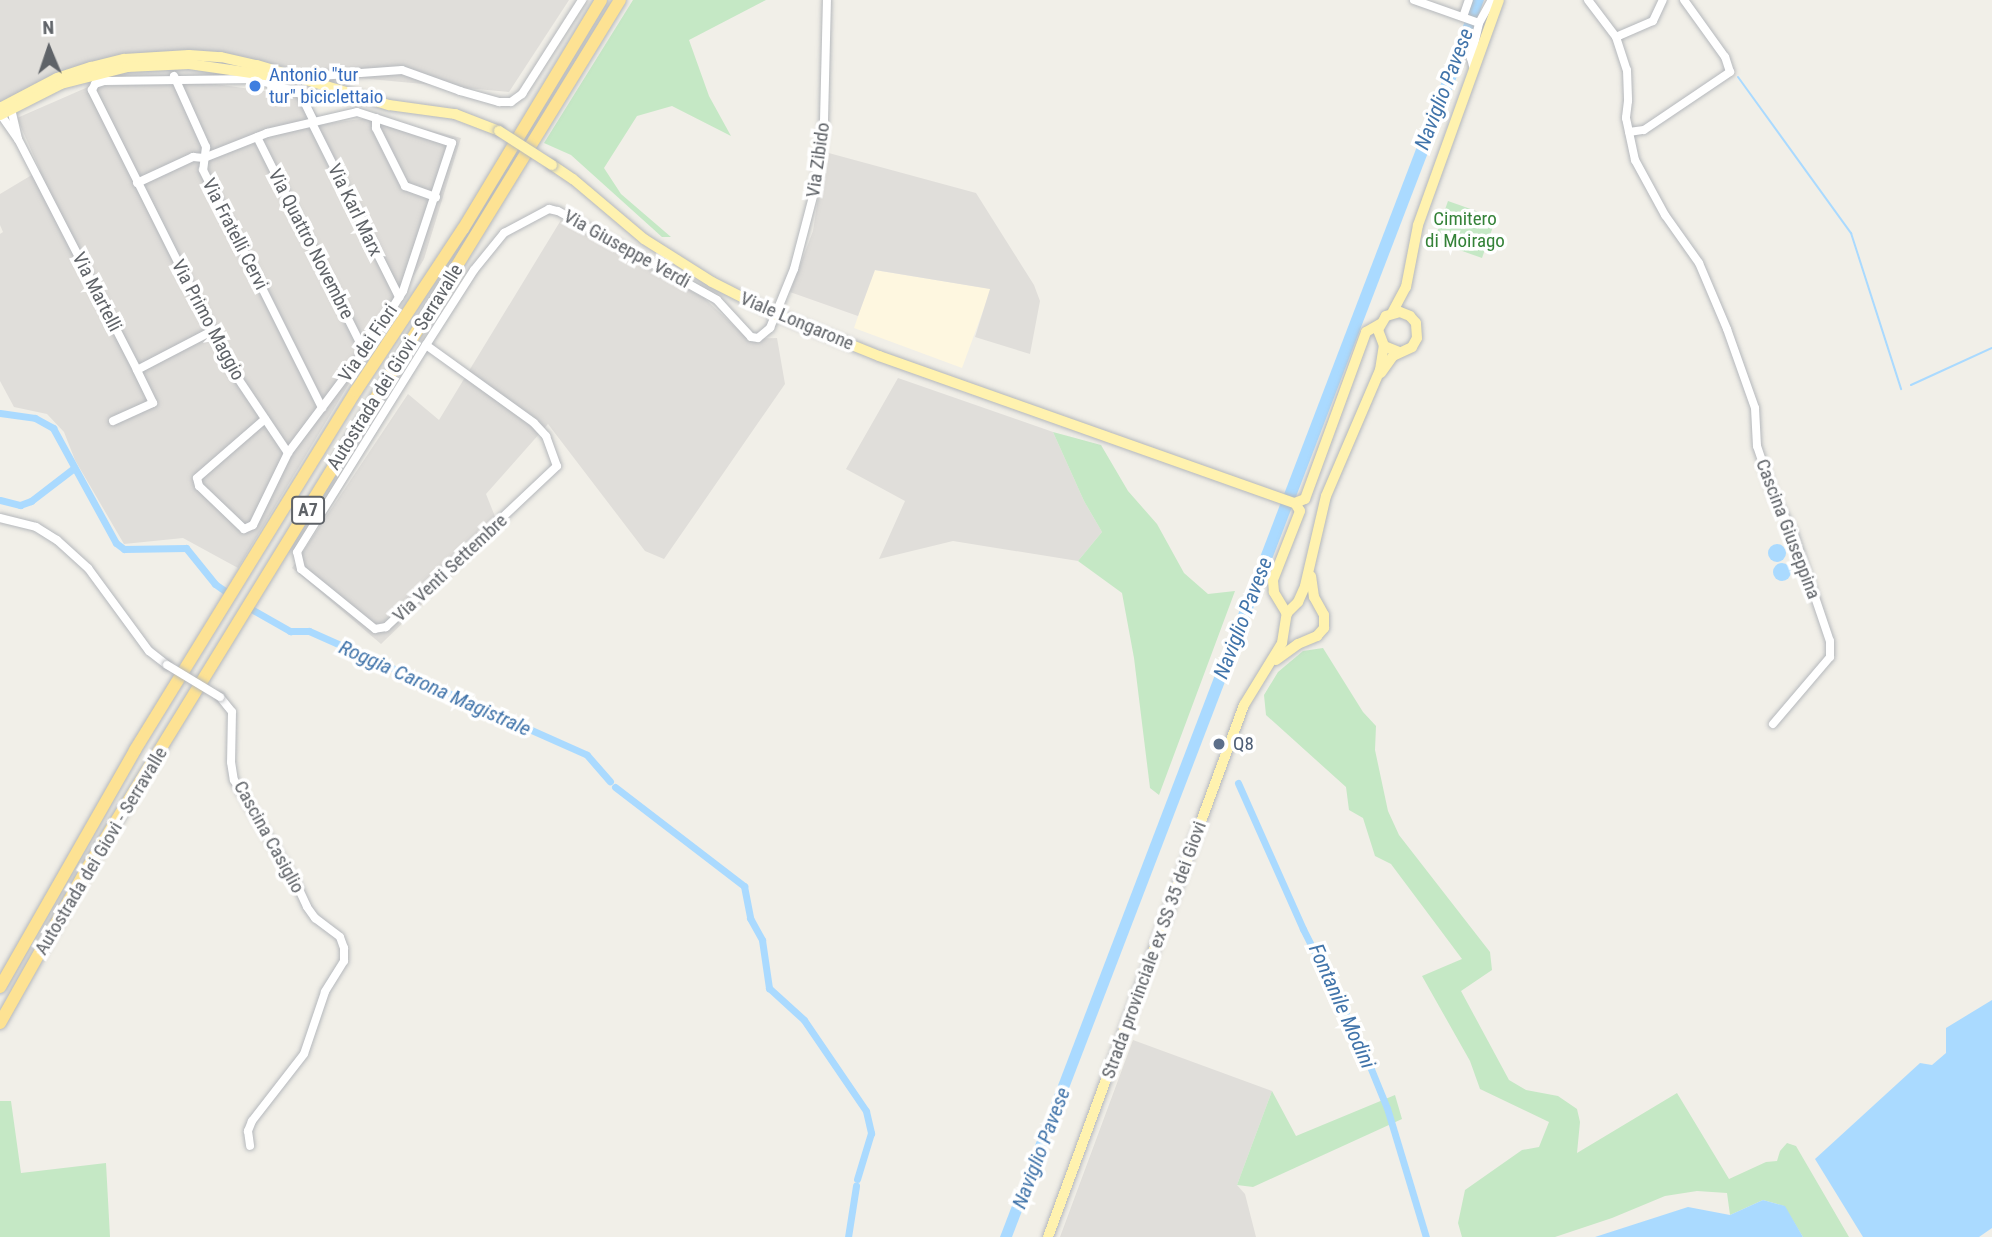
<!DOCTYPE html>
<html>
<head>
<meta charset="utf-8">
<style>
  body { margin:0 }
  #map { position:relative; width:1992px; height:1237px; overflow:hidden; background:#f1efe8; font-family:"Roboto Condensed",sans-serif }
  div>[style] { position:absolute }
  .commercial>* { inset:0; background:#fef7e0 }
  .industrial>* { inset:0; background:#e0deda }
  .green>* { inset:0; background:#c5e8c5 }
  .water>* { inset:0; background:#aadaff }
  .round { border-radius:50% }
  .stream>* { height:2px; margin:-1px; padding:0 1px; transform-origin:1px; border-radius:1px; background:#aadaff }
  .canal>* { height:7px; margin:-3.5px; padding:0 3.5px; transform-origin:3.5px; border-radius:3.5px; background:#aadaff }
  .roads { filter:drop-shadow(0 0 2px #b5b8bc) drop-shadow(0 0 2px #b5b8bc) }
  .minor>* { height:8px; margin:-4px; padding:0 4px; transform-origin:4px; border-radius:4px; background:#fff }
  .major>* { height:10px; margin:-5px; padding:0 5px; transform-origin:5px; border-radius:5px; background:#fff2af }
  .highway>* { height:12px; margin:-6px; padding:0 6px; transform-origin:6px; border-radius:6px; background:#fde293 }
  .bridges { filter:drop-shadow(0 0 2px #b5b8bc) drop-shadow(0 0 2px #b5b8bc) }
  .minor-bridge>* { height:8px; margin:-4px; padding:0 4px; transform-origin:4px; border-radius:4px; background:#fff }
  .major-bridge>* { height:10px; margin:-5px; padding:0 5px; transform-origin:5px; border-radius:5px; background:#fff2af }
  .dots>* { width:19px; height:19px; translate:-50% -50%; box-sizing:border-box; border:4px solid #fff; border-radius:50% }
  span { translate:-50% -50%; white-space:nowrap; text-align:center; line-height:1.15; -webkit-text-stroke:7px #fff; paint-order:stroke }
  .shield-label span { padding:2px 5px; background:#fff; border:2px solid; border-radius:5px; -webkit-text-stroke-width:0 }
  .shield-label { font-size:18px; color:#5f6368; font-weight:700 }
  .shop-label { font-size:19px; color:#366cbe }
  .left { translate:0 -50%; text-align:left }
  .street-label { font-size:19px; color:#5f6368 }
  .park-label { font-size:19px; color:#348238 }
  .service-label { font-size:19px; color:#4e5e75 }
  .water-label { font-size:21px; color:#4174aa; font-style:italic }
  .north { position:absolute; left:14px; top:14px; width:70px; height:70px; -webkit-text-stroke:5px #fff; paint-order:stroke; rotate:358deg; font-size:19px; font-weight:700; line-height:28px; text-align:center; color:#5f6368 }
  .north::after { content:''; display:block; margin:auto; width:24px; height:32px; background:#5f6368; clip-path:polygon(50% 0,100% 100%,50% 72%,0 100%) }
</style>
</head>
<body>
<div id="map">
  <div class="commercial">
    <i style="clip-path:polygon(874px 270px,991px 289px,962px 368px,854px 328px)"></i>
  </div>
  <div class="industrial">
    <i style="clip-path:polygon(0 0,569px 0,509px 92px,316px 74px,245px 58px,173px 51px,39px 83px,0 103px)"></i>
    <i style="clip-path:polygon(194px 81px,306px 97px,322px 124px,377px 117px,461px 138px,424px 259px,238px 568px,183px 538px,124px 544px,75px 460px,64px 432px,47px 414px,14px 407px,0 381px,0 234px,3px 232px,0 225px,0 194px,40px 170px,17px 118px,88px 87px)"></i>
    <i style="clip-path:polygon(825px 152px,976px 193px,1034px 285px,1040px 301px,1030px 354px,975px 337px,990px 289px,875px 270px,858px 316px,790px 292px,813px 231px)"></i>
    <i style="clip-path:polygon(561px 220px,704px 298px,748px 339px,777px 338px,785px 384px,664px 559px,645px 551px,548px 424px,486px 494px,500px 529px,381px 644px,292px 568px,408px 394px,439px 420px)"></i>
    <i style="clip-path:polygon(898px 378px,1053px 432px,1084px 501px,1102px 532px,1078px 561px,953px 541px,879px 559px,905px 501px,846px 469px)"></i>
    <i style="clip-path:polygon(1133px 1040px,1272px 1091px,1237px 1185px,1245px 1194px,1256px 1237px,1060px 1237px)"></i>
  </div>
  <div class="green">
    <i style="clip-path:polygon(633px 0,766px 0,689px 40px,709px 96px,731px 136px,672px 106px,637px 116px,604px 168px,621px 194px,671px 237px,662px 237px,571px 155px,544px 143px)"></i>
    <i style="clip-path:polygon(1448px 201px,1496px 218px,1482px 258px,1434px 241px)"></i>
    <i style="clip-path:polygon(1053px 432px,1101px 445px,1128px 491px,1157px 524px,1184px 573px,1208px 594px,1235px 591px,1159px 795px,1150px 788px,1134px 658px,1122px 593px,1078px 561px,1102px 532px,1084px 501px)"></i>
    <i style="clip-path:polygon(1323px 648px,1363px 712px,1376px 726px,1375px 750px,1388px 811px,1399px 835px,1490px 952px,1492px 970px,1461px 991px,1509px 1080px,1526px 1090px,1558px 1096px,1577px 1109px,1580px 1122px,1577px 1153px,1677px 1093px,1729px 1179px,1766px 1162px,1777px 1161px,1780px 1151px,1787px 1143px,1796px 1146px,1849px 1237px,1803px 1237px,1784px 1206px,1763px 1200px,1730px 1215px,1727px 1193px,1697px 1191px,1665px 1196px,1612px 1218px,1555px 1237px,1462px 1237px,1458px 1223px,1465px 1190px,1522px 1150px,1539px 1147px,1549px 1122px,1480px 1089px,1470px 1061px,1422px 976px,1462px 959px,1391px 864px,1375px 856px,1363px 818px,1349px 810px,1346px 787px,1266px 715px,1264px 695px,1278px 672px,1303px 651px)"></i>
    <i style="clip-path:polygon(1272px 1091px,1296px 1136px,1395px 1095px,1402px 1119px,1253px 1187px,1237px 1185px)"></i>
    <i style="clip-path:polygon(0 1101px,11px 1101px,21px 1173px,106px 1163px,110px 1237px,0 1237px)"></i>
  </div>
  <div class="water">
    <i style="clip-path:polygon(1473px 0,1484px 0,1452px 90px,1012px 1237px,1000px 1237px)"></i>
    <i class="round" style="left:1768px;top:544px;width:18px;height:18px"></i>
    <i class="round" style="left:1773px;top:563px;width:18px;height:18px"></i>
    <i style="clip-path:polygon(1992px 1000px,1992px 1228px,1979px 1237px,1863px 1237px,1815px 1159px,1920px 1063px,1932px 1065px,1946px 1053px,1946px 1028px)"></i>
    <i style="clip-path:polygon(1763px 1200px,1785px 1206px,1803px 1237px,1595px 1237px,1688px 1207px,1730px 1215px)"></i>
  </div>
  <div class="stream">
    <i style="left:1738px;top:77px;width:193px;rotate:54.1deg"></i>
    <i style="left:1851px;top:233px;width:164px;rotate:72.2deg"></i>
    <i style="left:1911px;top:385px;width:89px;rotate:-24.6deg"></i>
  </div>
  <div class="canal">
    <i style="left:0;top:413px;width:35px;rotate:8deg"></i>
    <i style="left:35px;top:418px;width:21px;rotate:29deg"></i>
    <i style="left:53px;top:428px;width:131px;rotate:61.3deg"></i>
    <i style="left:116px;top:543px;width:10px;rotate:37deg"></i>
    <i style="left:124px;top:549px;width:62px;rotate:-0.9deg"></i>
    <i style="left:186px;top:548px;width:46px;rotate:51.1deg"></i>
    <i style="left:215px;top:584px;width:12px;rotate:35deg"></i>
    <i style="left:0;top:500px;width:21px;rotate:14deg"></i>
    <i style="left:20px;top:505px;width:12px;rotate:-20deg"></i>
    <i style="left:31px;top:501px;width:54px;rotate:-37.5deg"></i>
    <i style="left:253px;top:610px;width:43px;rotate:29.6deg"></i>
    <i style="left:290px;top:631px;width:19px"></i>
    <i style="left:309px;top:631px;width:304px;rotate:24deg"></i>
    <i style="left:587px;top:755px;width:35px;rotate:49deg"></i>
    <i style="left:1238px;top:783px;width:160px;rotate:66deg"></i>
    <i style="left:1303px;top:929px;width:127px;rotate:63.2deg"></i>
    <i style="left:1360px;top:1042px;width:71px;rotate:67.8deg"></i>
    <i style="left:1387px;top:1108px;width:135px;rotate:73.2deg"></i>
    <i style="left:615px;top:787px;width:163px;rotate:37.5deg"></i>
    <i style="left:744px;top:886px;width:33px;rotate:79deg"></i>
    <i style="left:750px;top:918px;width:25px;rotate:61deg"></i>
    <i style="left:762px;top:940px;width:49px;rotate:81.7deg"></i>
    <i style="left:769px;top:988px;width:47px;rotate:42.4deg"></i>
    <i style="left:804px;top:1020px;width:110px;rotate:55.7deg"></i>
    <i style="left:866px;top:1111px;width:23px;rotate:77deg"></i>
    <i style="left:871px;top:1133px;width:48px;rotate:106.9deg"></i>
    <i style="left:848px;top:1237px;width:52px;rotate:-81.1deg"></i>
  </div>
  <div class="roads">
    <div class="minor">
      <i style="left:1414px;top:0;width:69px;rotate:19.5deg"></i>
      <i style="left:1588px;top:0;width:46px;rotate:52.9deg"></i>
      <i style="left:1616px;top:37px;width:35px;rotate:72deg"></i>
      <i style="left:1627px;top:70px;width:31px;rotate:88deg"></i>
      <i style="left:1628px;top:101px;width:17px;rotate:97deg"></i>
      <i style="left:1626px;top:118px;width:43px;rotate:77.9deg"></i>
      <i style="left:1635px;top:160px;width:63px;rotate:61.4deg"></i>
      <i style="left:1665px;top:215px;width:59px;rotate:54.7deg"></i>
      <i style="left:1699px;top:263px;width:72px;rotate:67deg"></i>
      <i style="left:1727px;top:329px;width:84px;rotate:70.5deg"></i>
      <i style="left:1755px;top:408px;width:38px;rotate:87deg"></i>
      <i style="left:1757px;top:446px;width:53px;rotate:71.2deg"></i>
      <i style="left:1774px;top:496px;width:41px;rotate:62.2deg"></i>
      <i style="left:1793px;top:532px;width:115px;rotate:71.3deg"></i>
      <i style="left:1830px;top:641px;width:16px;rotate:90deg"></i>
      <i style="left:1830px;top:657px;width:88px;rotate:130.4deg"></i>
      <i style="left:1463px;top:17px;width:18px;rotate:-71deg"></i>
      <i style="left:1616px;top:37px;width:40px;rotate:-23.4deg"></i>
      <i style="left:1653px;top:21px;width:23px;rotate:-65deg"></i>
      <i style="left:1474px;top:70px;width:12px;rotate:-104deg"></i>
      <i style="left:1471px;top:58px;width:36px;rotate:-77deg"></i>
      <i style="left:1479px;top:23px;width:26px;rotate:-61deg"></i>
      <i style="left:174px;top:76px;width:78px;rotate:65.7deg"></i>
      <i style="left:206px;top:147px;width:23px;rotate:97deg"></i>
      <i style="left:203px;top:170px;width:266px;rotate:63.4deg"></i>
      <i style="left:303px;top:80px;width:4px;rotate:-45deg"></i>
      <i style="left:306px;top:77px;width:96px;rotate:-4.2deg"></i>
      <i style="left:402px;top:70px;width:62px;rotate:19.9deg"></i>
      <i style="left:460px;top:91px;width:41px;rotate:15.8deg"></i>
      <i style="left:499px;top:102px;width:12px"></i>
      <i style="left:511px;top:102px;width:14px;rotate:-36deg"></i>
      <i style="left:522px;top:94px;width:112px;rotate:-57.4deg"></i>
      <i style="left:376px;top:118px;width:10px;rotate:90deg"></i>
      <i style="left:376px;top:128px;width:65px;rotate:63.4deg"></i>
      <i style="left:405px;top:186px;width:33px;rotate:20deg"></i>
      <i style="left:312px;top:123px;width:195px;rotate:63.4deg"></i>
      <i style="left:1629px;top:132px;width:15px;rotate:-8deg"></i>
      <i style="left:1644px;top:130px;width:104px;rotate:-34deg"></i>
      <i style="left:1730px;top:72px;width:16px;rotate:-108deg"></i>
      <i style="left:1725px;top:57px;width:70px;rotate:-125.7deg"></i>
      <i style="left:257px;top:137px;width:239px;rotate:63.4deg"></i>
      <i style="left:18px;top:139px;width:31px;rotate:-103deg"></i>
      <i style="left:11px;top:109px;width:9px;rotate:-162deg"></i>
      <i style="left:2px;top:106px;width:9px;rotate:96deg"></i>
      <i style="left:1px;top:115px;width:29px;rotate:55deg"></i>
      <i style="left:18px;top:139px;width:260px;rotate:62.7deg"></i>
      <i style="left:137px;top:370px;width:85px;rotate:-27.5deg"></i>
      <i style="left:137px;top:183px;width:62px;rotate:-24.9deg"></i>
      <i style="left:193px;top:157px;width:11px;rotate:5deg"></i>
      <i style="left:204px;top:158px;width:68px;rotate:-21.6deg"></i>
      <i style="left:267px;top:133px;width:92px;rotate:-13.1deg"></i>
      <i style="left:357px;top:112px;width:100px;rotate:18.1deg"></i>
      <i style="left:452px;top:143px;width:156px;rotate:108.3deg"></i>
      <i style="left:403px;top:291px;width:64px;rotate:122.2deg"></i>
      <i style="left:369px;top:345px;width:135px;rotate:126.9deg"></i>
      <i style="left:288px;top:453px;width:80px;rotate:115.9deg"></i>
      <i style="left:253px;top:525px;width:10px;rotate:156deg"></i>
      <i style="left:244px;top:529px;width:62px;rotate:-136.3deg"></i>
      <i style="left:199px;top:486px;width:8px;rotate:-104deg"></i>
      <i style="left:197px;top:478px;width:90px;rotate:-40.9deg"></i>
      <i style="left:426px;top:345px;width:133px;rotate:35.8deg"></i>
      <i style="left:534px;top:423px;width:18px;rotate:47deg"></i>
      <i style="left:546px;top:436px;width:32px;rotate:70deg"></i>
      <i style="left:557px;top:466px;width:235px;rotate:136.7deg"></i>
      <i style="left:386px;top:627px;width:11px;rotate:170deg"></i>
      <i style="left:375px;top:629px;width:95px;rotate:-141deg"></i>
      <i style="left:301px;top:569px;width:17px;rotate:-103deg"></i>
      <i style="left:297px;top:552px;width:244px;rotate:-58.1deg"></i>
      <i style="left:426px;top:345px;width:89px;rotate:-57.4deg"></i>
      <i style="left:474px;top:270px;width:48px;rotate:-51deg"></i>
      <i style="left:504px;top:233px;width:51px;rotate:-28.1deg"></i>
      <i style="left:549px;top:209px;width:9px;rotate:13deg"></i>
      <i style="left:558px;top:211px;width:182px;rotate:29.2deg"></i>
      <i style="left:717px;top:300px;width:50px;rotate:47.4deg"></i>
      <i style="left:751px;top:337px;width:7px;rotate:8deg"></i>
      <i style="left:758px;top:338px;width:16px;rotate:-40deg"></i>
      <i style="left:770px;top:328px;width:64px;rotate:-67.9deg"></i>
      <i style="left:794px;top:269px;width:87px;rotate:-75.3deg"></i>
      <i style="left:816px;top:185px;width:64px;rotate:-82.9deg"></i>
      <i style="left:824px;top:121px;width:121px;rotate:-88.6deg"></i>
      <i style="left:113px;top:421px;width:44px;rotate:-24.2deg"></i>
      <i style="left:153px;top:403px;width:37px;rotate:-116deg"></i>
      <i style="left:288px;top:453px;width:102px;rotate:-123.8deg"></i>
      <i style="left:231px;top:368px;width:311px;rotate:-116.6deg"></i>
      <i style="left:92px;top:90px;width:7px;rotate:-63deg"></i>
      <i style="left:95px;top:84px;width:9px;rotate:-18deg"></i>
      <i style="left:104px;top:81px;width:151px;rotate:-0.8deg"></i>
      <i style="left:255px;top:79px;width:47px;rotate:17.3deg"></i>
      <i style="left:300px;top:93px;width:32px;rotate:64deg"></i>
      <i style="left:0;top:518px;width:37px;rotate:14deg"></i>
      <i style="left:36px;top:527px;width:25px;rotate:32deg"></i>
      <i style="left:57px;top:540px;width:42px;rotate:42.1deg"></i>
      <i style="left:88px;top:568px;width:103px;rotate:53.7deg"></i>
      <i style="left:149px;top:651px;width:23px;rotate:38deg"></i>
      <i style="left:220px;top:697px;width:19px;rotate:51deg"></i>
      <i style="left:232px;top:712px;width:50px;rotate:91.1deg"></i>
      <i style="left:231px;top:762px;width:18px;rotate:81deg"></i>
      <i style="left:234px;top:780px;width:120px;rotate:59deg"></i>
      <i style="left:296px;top:883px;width:26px;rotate:65deg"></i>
      <i style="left:307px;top:907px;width:14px;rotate:54deg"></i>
      <i style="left:315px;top:918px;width:31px;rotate:37deg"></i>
      <i style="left:340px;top:937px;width:12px;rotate:70deg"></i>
      <i style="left:344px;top:948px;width:13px;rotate:90deg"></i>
      <i style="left:344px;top:961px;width:36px;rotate:122deg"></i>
      <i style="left:325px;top:992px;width:65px;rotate:108.7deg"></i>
      <i style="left:304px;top:1054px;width:85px;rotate:127.8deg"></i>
      <i style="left:252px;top:1121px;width:11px;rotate:112deg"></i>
      <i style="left:248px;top:1131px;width:15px;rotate:82deg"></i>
    </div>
    <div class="major">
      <i style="left:0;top:108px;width:64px;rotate:-27.8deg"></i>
      <i style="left:57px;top:78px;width:36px;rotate:-18deg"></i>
      <i style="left:91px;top:67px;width:34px;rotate:-14deg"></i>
      <i style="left:124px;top:59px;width:65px;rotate:-3.5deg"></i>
      <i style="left:189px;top:55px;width:32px;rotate:4deg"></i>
      <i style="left:221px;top:57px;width:37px;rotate:13deg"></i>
      <i style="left:257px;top:65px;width:138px;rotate:16.9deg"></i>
      <i style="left:389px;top:105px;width:67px;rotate:7.8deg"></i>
      <i style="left:455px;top:114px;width:47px;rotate:21.1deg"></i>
      <i style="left:0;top:115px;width:68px;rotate:-26.9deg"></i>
      <i style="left:61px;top:84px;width:68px;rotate:-14.4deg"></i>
      <i style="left:127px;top:67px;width:62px;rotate:-2.8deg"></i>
      <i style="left:189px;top:64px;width:84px;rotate:8.2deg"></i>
      <i style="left:552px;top:165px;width:25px;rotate:34deg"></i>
      <i style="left:573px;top:179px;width:93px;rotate:40.2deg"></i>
      <i style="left:644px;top:239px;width:80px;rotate:32.3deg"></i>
      <i style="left:712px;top:282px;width:73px;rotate:26.9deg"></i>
      <i style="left:777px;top:315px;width:110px;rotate:21.9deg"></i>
      <i style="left:879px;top:356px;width:441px;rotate:19.5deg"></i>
      <i style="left:1295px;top:503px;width:11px;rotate:-22deg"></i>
      <i style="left:1305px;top:499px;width:178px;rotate:-69.9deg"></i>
      <i style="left:1366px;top:332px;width:16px;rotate:-30deg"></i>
      <i style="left:1392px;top:313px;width:30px;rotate:-62deg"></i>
      <i style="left:1406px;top:287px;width:63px;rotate:-79deg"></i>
      <i style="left:1418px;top:225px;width:239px;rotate:-70.2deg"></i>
      <i style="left:1381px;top:373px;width:21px;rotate:-55deg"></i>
      <i style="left:1393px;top:356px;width:21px;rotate:-25deg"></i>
      <i style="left:1412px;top:347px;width:10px;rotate:-61deg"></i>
      <i style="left:1417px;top:338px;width:15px;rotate:-94deg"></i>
      <i style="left:1416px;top:323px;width:9px;rotate:-131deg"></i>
      <i style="left:1410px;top:316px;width:11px;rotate:-158deg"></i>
      <i style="left:1400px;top:312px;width:15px;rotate:164deg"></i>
      <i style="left:1386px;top:316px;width:16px;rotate:120deg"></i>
      <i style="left:1378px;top:330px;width:17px;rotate:69deg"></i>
      <i style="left:1384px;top:346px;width:16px;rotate:22deg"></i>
      <i style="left:1287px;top:614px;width:26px;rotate:-121deg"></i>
      <i style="left:1274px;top:592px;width:12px;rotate:-95deg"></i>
      <i style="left:1273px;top:580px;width:74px;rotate:-68.6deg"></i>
      <i style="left:1300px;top:511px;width:9px;rotate:-122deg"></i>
      <i style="left:1276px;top:660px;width:27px;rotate:-36deg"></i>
      <i style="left:1298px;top:644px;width:21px;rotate:-23deg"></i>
      <i style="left:1317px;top:636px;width:11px;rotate:-49deg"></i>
      <i style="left:1324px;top:628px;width:13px;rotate:-90deg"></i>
      <i style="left:1324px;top:615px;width:21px;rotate:-119deg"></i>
      <i style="left:1314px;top:597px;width:21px;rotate:-98deg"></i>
      <i style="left:1048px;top:1237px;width:567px;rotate:-69.78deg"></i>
      <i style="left:1244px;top:705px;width:73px;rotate:-58.5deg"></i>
      <i style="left:1282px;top:643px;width:30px;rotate:-81deg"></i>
      <i style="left:1287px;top:613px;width:16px;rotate:-45deg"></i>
      <i style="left:1298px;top:602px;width:17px;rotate:-66deg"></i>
      <i style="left:1305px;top:586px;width:92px;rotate:-76.9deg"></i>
      <i style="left:1326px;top:496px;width:137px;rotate:-66.8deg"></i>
      <i style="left:1380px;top:370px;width:24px;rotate:-81deg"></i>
    </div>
    <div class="highway">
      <i style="left:0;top:987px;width:273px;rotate:-60.3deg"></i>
      <i style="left:135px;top:750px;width:422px;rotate:-58.4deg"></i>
      <i style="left:356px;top:391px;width:194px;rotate:-56.6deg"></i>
      <i style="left:463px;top:229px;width:267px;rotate:-58.9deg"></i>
      <i style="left:0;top:1023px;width:179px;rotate:-60.6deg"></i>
      <i style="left:88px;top:867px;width:1017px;rotate:-58.47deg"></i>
    </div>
  </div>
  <div class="bridges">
    <div class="minor-bridge">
      <i style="left:167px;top:665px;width:62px;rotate:31.1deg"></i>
    </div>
    <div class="major-bridge">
      <i style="left:499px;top:131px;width:63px;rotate:32.7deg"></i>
    </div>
  </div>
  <div class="dots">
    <i style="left:255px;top:86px;background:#3f7fe0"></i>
    <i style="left:1219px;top:744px;background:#5c6f8a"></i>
  </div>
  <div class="shield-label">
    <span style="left:308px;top:510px">A7</span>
  </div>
  <div class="shop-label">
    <span class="left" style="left:269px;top:86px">Antonio "tur<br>tur" biciclettaio</span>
  </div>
  <div class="street-label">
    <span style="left:818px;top:160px;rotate:-82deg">Via Zibido</span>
    <span style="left:355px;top:210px;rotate:64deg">Via Karl Marx</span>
    <span style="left:235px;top:234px;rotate:63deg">Via Fratelli Cervi</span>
    <span style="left:311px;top:244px;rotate:63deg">Via Quattro Novembre</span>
    <span style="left:627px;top:249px;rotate:29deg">Via Giuseppe Verdi</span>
    <span style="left:97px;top:292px;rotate:63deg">Via Martelli</span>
    <span style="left:208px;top:320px;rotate:62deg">Via Primo Maggio</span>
    <span style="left:797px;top:321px;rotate:23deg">Viale Longarone</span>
    <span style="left:368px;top:343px;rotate:-56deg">Via dei Fiori</span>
    <span style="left:395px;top:367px;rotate:-58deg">Autostrada dei Giovi - Serravalle</span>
    <span style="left:1788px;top:529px;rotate:69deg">Cascina Giuseppina</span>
    <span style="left:450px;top:568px;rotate:-43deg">Via Venti Settembre</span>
    <span style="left:269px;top:837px;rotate:61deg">Cascina Casiglio</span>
    <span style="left:101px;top:851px;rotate:-59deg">Autostrada dei Giovi - Serravalle</span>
    <span style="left:1154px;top:950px;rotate:-70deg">Strada provinciale ex SS 35 dei Giovi</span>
  </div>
  <div class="park-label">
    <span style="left:1465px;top:230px">Cimitero<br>di Moirago</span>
  </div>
  <div class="service-label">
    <span class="left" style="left:1233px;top:744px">Q8</span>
  </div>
  <div class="water-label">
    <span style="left:1444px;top:89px;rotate:-69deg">Naviglio Pavese</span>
    <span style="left:1243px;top:618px;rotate:-69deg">Naviglio Pavese</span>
    <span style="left:435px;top:688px;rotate:24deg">Roggia Carona Magistrale</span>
    <span style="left:1342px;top:1006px;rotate:66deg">Fontanile Modini</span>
    <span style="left:1041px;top:1148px;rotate:-69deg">Naviglio Pavese</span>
  </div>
  <div class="north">N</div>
</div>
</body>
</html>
